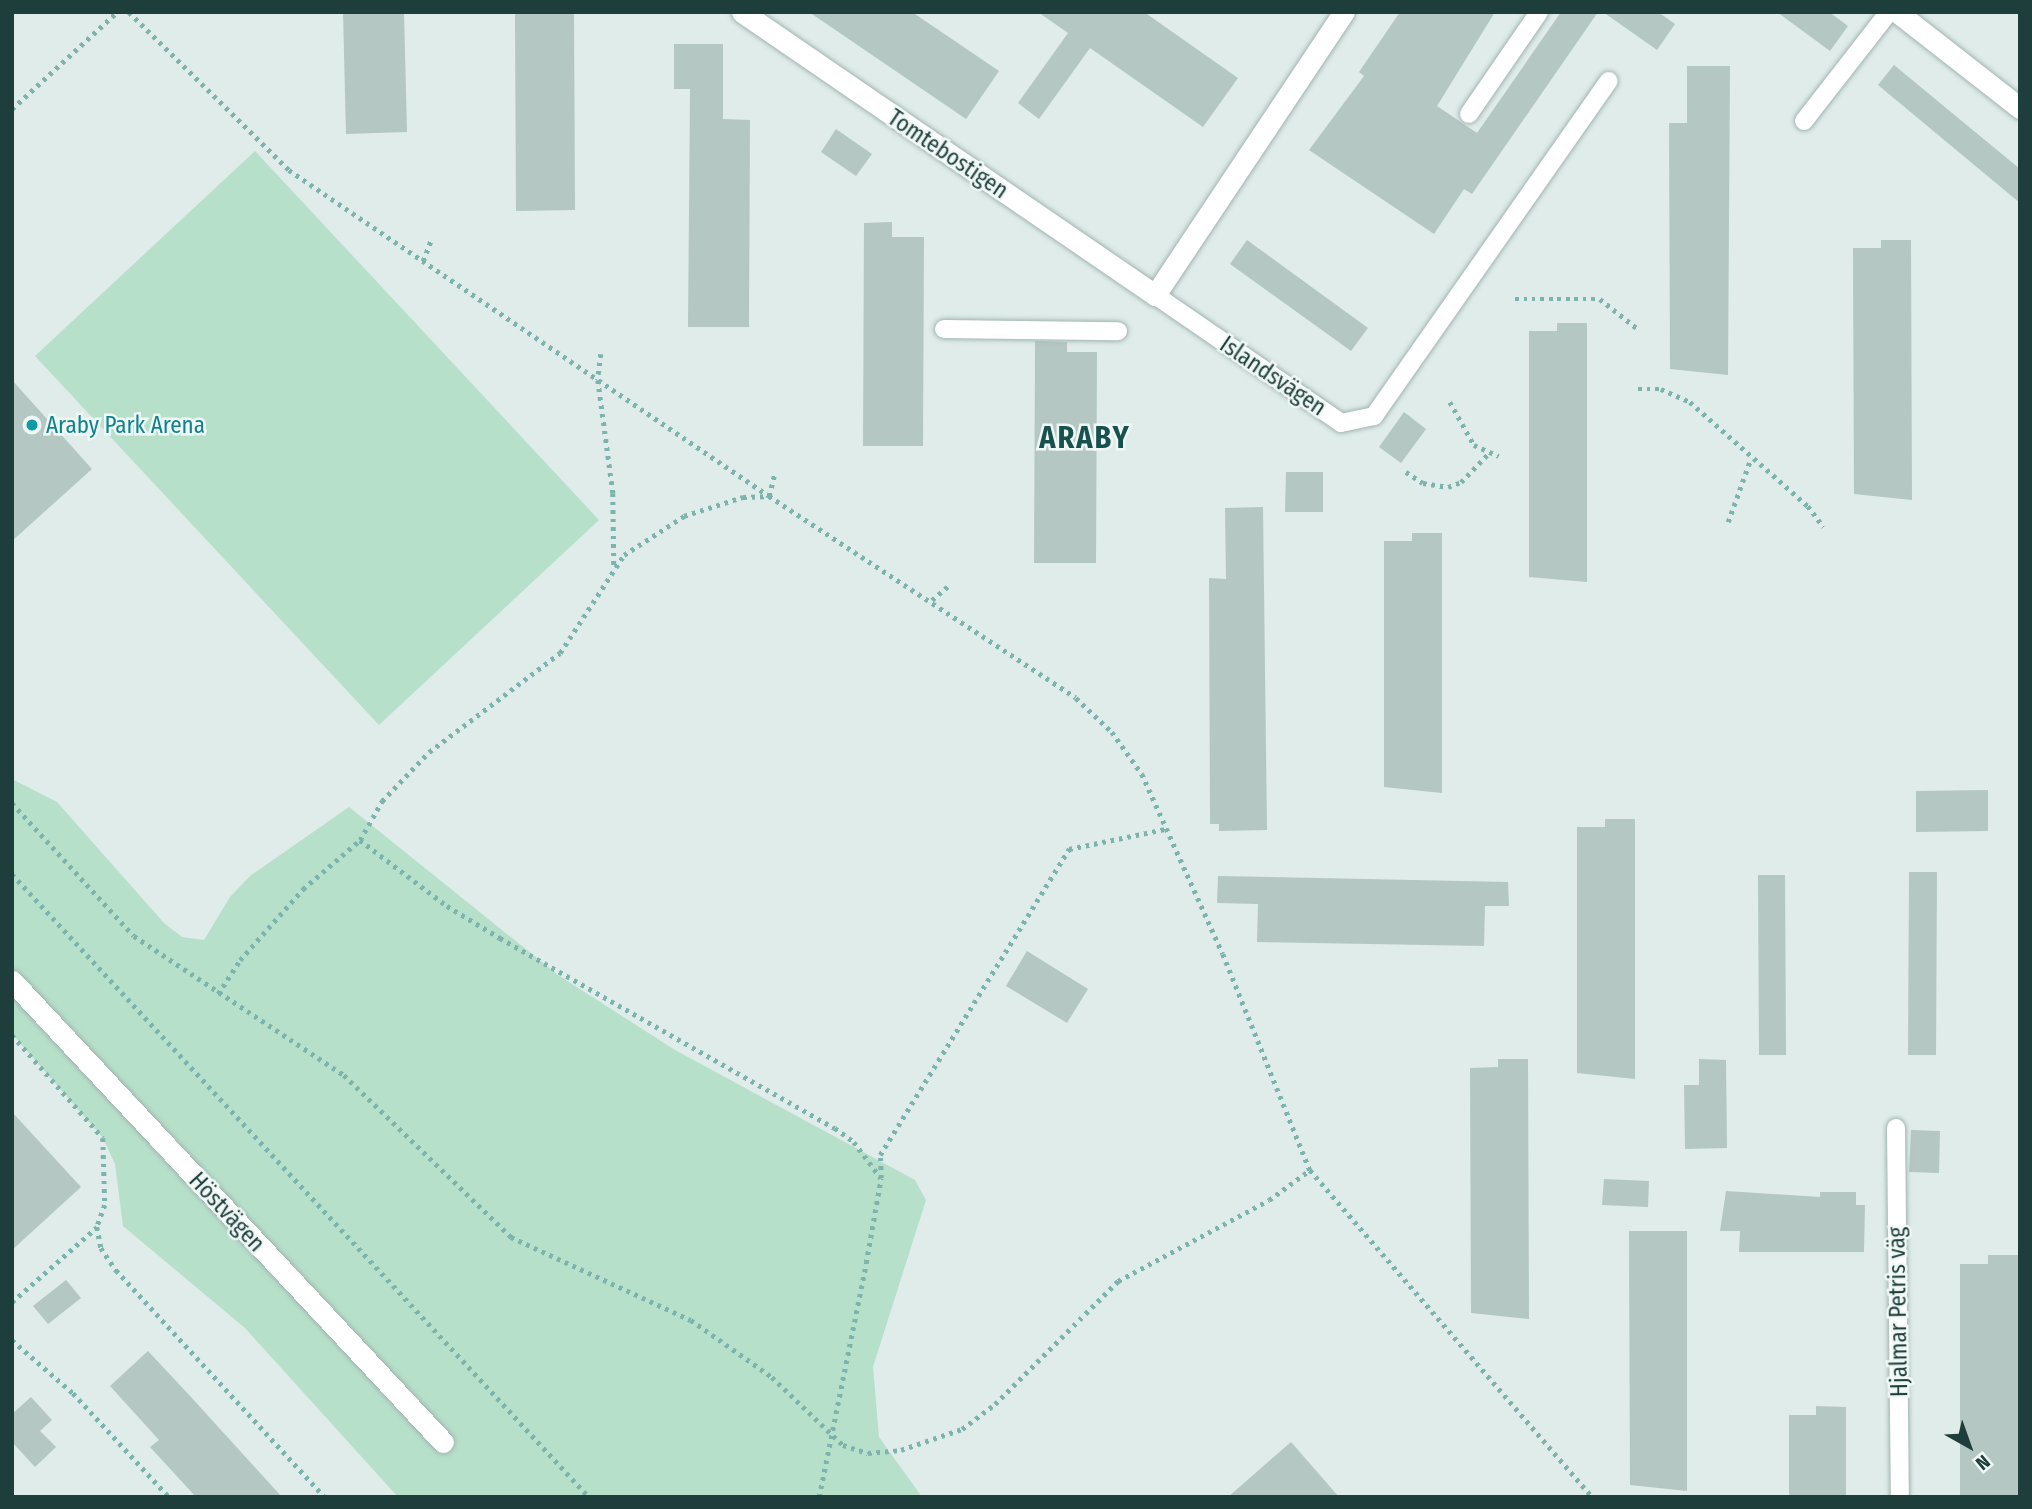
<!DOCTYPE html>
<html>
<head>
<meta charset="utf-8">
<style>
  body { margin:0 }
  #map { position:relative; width:2032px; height:1509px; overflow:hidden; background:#dfece9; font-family:"Fira Sans Condensed",sans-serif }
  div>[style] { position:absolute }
  .green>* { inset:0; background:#b6e0c9 }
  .building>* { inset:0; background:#b4c7c3 }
  .path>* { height:4.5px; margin-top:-2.25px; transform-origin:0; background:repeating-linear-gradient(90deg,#7cb3ac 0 3.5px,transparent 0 8.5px) }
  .roads { filter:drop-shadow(0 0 2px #a1b4b1) drop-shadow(0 0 2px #a1b4b1) }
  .service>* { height:18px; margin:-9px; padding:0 9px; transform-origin:9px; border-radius:9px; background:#fff }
  .minor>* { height:21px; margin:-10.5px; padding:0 10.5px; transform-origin:10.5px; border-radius:10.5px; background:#fff }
  .dots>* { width:19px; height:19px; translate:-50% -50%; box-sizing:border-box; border:4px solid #f0f8f6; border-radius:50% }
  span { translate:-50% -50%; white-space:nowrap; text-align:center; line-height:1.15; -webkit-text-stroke:5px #f0f8f6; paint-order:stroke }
  .street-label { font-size:23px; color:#1e3e3b }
  .culture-label { font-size:23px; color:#0d838f }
  .left { translate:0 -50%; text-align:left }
  .district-label { font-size:30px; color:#18524f; font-weight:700; letter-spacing:2px }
  .frame { position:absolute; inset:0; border:14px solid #1e3e3b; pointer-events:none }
  .north { position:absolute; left:1934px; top:1411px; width:70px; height:70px; -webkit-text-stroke:5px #f0f8f6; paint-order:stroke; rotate:140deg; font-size:19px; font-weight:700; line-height:28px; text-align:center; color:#1e3e3b }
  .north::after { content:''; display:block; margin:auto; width:24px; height:32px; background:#1e3e3b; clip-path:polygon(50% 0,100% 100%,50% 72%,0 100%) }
</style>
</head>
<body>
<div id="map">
  <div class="green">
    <i style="clip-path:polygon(255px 151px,599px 520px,379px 725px,35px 356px)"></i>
    <i style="clip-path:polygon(12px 779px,57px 802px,164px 923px,182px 937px,204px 940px,230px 897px,250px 876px,349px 807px,558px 975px,675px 1050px,915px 1180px,926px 1200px,873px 1367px,879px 1437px,922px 1497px,398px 1497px,245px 1328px,123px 1226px,115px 1164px,103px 1138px,12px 1034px)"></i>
  </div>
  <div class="building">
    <i style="clip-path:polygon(343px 12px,404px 12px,407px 132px,346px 134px)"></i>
    <i style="clip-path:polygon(515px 12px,574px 12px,575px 210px,516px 211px)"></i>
    <i style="clip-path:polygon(809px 12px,912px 12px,999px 71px,966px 119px)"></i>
    <i style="clip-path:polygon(1038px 12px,1144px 12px,1238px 78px,1203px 127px,1090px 48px,1039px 119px,1018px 103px,1068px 33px)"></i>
    <i style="clip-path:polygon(1400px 12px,1495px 12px,1437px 106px,1477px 133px,1561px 12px,1598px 12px,1472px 194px,1464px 189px,1434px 234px,1309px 150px,1364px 76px,1359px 72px)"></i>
    <i style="clip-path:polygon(1603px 12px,1658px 12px,1675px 24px,1657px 50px)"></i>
    <i style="clip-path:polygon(1777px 12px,1829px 12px,1848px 26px,1830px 51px)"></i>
    <i style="clip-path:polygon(674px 44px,723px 44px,723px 119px,750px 120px,749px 327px,688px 327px,690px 89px,674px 89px)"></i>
    <i style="clip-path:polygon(1894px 65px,2020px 169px,2020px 203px,1878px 85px)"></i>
    <i style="clip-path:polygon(1687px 66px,1730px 66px,1728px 375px,1670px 369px,1669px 123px,1687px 123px)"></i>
    <i style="clip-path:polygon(836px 129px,872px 154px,856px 176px,821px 152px)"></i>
    <i style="clip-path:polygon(892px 222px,892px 237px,924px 237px,923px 446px,863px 446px,864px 223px)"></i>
    <i style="clip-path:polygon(1247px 240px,1368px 328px,1351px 351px,1230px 264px)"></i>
    <i style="clip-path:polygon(1881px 240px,1911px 240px,1912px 500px,1854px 494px,1853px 248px,1881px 248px)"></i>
    <i style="clip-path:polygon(1557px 323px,1587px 323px,1587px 582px,1529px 577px,1529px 331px,1557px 331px)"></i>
    <i style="clip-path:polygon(1035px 341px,1067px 342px,1067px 352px,1097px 352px,1096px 563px,1034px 563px)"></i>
    <i style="clip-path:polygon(12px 380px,92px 469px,12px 541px)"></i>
    <i style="clip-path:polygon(1404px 412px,1426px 429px,1401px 463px,1379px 447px)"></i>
    <i style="clip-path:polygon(1286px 472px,1323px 472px,1323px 512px,1285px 512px)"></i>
    <i style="clip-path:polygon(1263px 507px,1267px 830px,1219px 831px,1219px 824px,1210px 824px,1209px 578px,1226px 579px,1225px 508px)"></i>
    <i style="clip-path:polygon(1412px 533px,1442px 533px,1442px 793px,1384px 787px,1384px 541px,1412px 541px)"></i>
    <i style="clip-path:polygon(1988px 790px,1988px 831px,1916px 832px,1916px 791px)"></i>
    <i style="clip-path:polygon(1605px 819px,1635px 819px,1635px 1079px,1577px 1073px,1577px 827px,1605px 827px)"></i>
    <i style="clip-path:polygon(1909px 872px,1937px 872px,1936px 1055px,1908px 1055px)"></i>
    <i style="clip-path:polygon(1758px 875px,1785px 875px,1786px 1055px,1759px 1055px)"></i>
    <i style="clip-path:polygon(1218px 876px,1508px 882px,1509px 906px,1485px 906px,1484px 946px,1257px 942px,1258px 904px,1217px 903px)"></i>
    <i style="clip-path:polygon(1027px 951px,1088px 989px,1067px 1023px,1006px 986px)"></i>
    <i style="clip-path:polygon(1498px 1059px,1528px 1059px,1529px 1319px,1471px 1313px,1470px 1068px,1498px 1067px)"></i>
    <i style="clip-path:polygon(1699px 1059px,1726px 1060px,1727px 1148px,1685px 1149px,1684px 1085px,1699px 1085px)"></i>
    <i style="clip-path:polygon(12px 1112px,81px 1187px,12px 1250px)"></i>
    <i style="clip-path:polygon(1911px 1130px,1940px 1131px,1939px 1173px,1909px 1172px)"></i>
    <i style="clip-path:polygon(1604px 1179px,1649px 1181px,1648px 1207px,1602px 1205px)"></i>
    <i style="clip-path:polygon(1726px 1191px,1820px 1197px,1820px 1192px,1856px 1192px,1856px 1205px,1865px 1205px,1864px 1252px,1739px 1252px,1740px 1231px,1720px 1231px)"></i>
    <i style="clip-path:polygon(1629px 1231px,1687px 1231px,1687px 1491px,1630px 1485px)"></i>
    <i style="clip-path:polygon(1988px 1255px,2018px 1255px,2018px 1497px,1960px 1497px,1960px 1264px,1988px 1264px)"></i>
    <i style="clip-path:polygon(66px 1280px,81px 1298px,48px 1324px,33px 1306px)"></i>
    <i style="clip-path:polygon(148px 1351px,191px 1397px,282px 1497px,196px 1497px,150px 1447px,159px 1440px,110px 1386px)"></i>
    <i style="clip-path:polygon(31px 1397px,52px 1420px,40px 1431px,56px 1447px,35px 1467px,12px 1442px,12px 1414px)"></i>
    <i style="clip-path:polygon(1816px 1406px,1846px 1407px,1846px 1497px,1789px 1497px,1789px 1415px,1816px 1415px)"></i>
    <i style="clip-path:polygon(1291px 1442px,1339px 1497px,1228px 1497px)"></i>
  </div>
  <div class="path">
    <i style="left:129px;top:12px;width:225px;rotate:44.6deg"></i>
    <i style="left:289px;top:170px;width:580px;rotate:34.18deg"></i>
    <i style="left:769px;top:496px;width:367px;rotate:33.3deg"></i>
    <i style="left:1076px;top:698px;width:50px;rotate:43.4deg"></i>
    <i style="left:1112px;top:732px;width:52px;rotate:54.5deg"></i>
    <i style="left:1142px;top:774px;width:197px;rotate:65.8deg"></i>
    <i style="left:1223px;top:954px;width:233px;rotate:68.1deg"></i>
    <i style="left:1310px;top:1170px;width:432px;rotate:49.2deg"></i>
    <i style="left:12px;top:109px;width:143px;rotate:-42.7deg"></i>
    <i style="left:423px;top:261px;width:25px;rotate:-69deg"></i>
    <i style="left:1515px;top:299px;width:85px"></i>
    <i style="left:1600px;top:299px;width:48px;rotate:38.3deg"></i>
    <i style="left:601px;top:354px;width:26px;rotate:97deg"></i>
    <i style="left:598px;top:380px;width:114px;rotate:82.4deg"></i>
    <i style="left:613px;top:493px;width:72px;rotate:89.2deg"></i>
    <i style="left:1638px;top:389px;width:23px"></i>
    <i style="left:1661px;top:389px;width:32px;rotate:24deg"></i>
    <i style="left:1690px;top:402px;width:157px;rotate:41.4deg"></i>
    <i style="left:1808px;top:506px;width:26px;rotate:53deg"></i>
    <i style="left:1450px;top:402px;width:49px;rotate:60.8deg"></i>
    <i style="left:1474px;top:445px;width:27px;rotate:24deg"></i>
    <i style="left:1406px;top:472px;width:20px;rotate:33deg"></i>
    <i style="left:1423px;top:483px;width:25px;rotate:9deg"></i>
    <i style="left:1448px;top:487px;width:14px;rotate:-21deg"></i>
    <i style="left:1461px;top:482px;width:39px;rotate:-46deg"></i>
    <i style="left:1728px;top:522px;width:68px;rotate:-70.2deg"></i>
    <i style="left:932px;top:600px;width:23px;rotate:-41deg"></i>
    <i style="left:12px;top:803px;width:180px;rotate:47.5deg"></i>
    <i style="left:134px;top:936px;width:252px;rotate:33.5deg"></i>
    <i style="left:344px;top:1075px;width:233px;rotate:44.1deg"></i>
    <i style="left:511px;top:1237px;width:198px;rotate:24.8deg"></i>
    <i style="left:691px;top:1320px;width:99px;rotate:35.1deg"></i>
    <i style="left:772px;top:1377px;width:98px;rotate:43.8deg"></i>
    <i style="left:843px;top:1445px;width:26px;rotate:18deg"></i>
    <i style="left:868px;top:1453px;width:33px;rotate:-5deg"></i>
    <i style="left:901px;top:1450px;width:65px;rotate:-19deg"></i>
    <i style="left:962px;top:1429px;width:41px;rotate:-37.1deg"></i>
    <i style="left:995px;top:1404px;width:174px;rotate:-45deg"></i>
    <i style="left:1118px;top:1281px;width:171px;rotate:-28.2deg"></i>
    <i style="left:1269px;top:1200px;width:51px;rotate:-36.2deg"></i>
    <i style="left:360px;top:840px;width:45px;rotate:-60.6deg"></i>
    <i style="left:382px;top:801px;width:68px;rotate:-46.2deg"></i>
    <i style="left:429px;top:752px;width:164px;rotate:-37.1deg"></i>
    <i style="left:560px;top:653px;width:117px;rotate:-56.9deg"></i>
    <i style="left:624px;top:555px;width:72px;rotate:-33deg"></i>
    <i style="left:684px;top:516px;width:62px;rotate:-17.9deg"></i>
    <i style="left:743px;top:497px;width:26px;rotate:-2deg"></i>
    <i style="left:769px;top:496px;width:25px;rotate:-76deg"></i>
    <i style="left:12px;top:874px;width:849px;rotate:47.2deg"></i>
    <i style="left:218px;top:994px;width:40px;rotate:-57.1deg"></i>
    <i style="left:240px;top:960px;width:95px;rotate:-48.4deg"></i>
    <i style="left:303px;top:889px;width:75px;rotate:-40.7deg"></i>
    <i style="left:360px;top:840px;width:109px;rotate:37.2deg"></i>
    <i style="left:447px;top:906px;width:62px;rotate:31.1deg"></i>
    <i style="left:500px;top:938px;width:385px;rotate:29.6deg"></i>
    <i style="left:835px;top:1128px;width:24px;rotate:36deg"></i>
    <i style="left:854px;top:1142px;width:45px;rotate:53.1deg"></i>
    <i style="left:12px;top:1035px;width:137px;rotate:48.5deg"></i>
    <i style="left:103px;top:1138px;width:67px;rotate:88.3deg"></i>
    <i style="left:105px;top:1205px;width:23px;rotate:110deg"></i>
    <i style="left:12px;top:1302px;width:113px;rotate:-41.4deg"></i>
    <i style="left:97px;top:1227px;width:21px;rotate:79deg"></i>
    <i style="left:101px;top:1248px;width:27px;rotate:56deg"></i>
    <i style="left:116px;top:1270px;width:309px;rotate:47.4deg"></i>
    <i style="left:12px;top:1340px;width:81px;rotate:41deg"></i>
    <i style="left:73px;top:1393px;width:142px;rotate:47.3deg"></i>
    <i style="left:819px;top:1497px;width:239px;rotate:-78.6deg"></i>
    <i style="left:866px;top:1263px;width:86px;rotate:-80deg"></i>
    <i style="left:881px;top:1178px;width:23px;rotate:-92deg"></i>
    <i style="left:880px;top:1155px;width:360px;rotate:-58.3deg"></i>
    <i style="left:1069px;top:849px;width:99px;rotate:-11.7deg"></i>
  </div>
  <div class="roads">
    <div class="service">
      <i style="left:1469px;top:114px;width:124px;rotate:-55.5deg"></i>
      <i style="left:1804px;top:121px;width:138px;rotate:-52.1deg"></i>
      <i style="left:1155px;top:295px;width:226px;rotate:34.5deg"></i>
      <i style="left:1341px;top:423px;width:34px;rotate:-12deg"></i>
      <i style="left:1374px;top:416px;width:409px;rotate:-55deg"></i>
      <i style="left:944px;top:329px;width:174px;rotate:0.7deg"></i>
      <i style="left:1896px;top:1128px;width:369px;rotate:89.4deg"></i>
    </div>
    <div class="minor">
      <i style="left:742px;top:12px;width:501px;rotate:34.42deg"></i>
      <i style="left:1155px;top:295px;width:340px;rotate:-56.3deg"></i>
      <i style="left:1897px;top:12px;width:156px;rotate:38deg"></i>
      <i style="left:12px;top:981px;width:631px;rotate:46.93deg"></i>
    </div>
  </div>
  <div class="dots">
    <i style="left:32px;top:425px;background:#0f9aa8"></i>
  </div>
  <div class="street-label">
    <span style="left:948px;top:154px;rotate:34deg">Tomtebostigen</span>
    <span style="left:1273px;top:376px;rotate:34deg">Islandsvägen</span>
    <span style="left:227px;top:1212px;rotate:47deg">Höstvägen</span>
    <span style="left:1898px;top:1312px;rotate:-91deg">Hjalmar Petris väg</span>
  </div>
  <div class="culture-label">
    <span class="left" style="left:46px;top:425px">Araby Park Arena</span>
  </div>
  <div class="district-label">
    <span style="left:1085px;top:438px">ARABY</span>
  </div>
  <div class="frame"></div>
  <div class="north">N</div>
</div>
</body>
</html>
